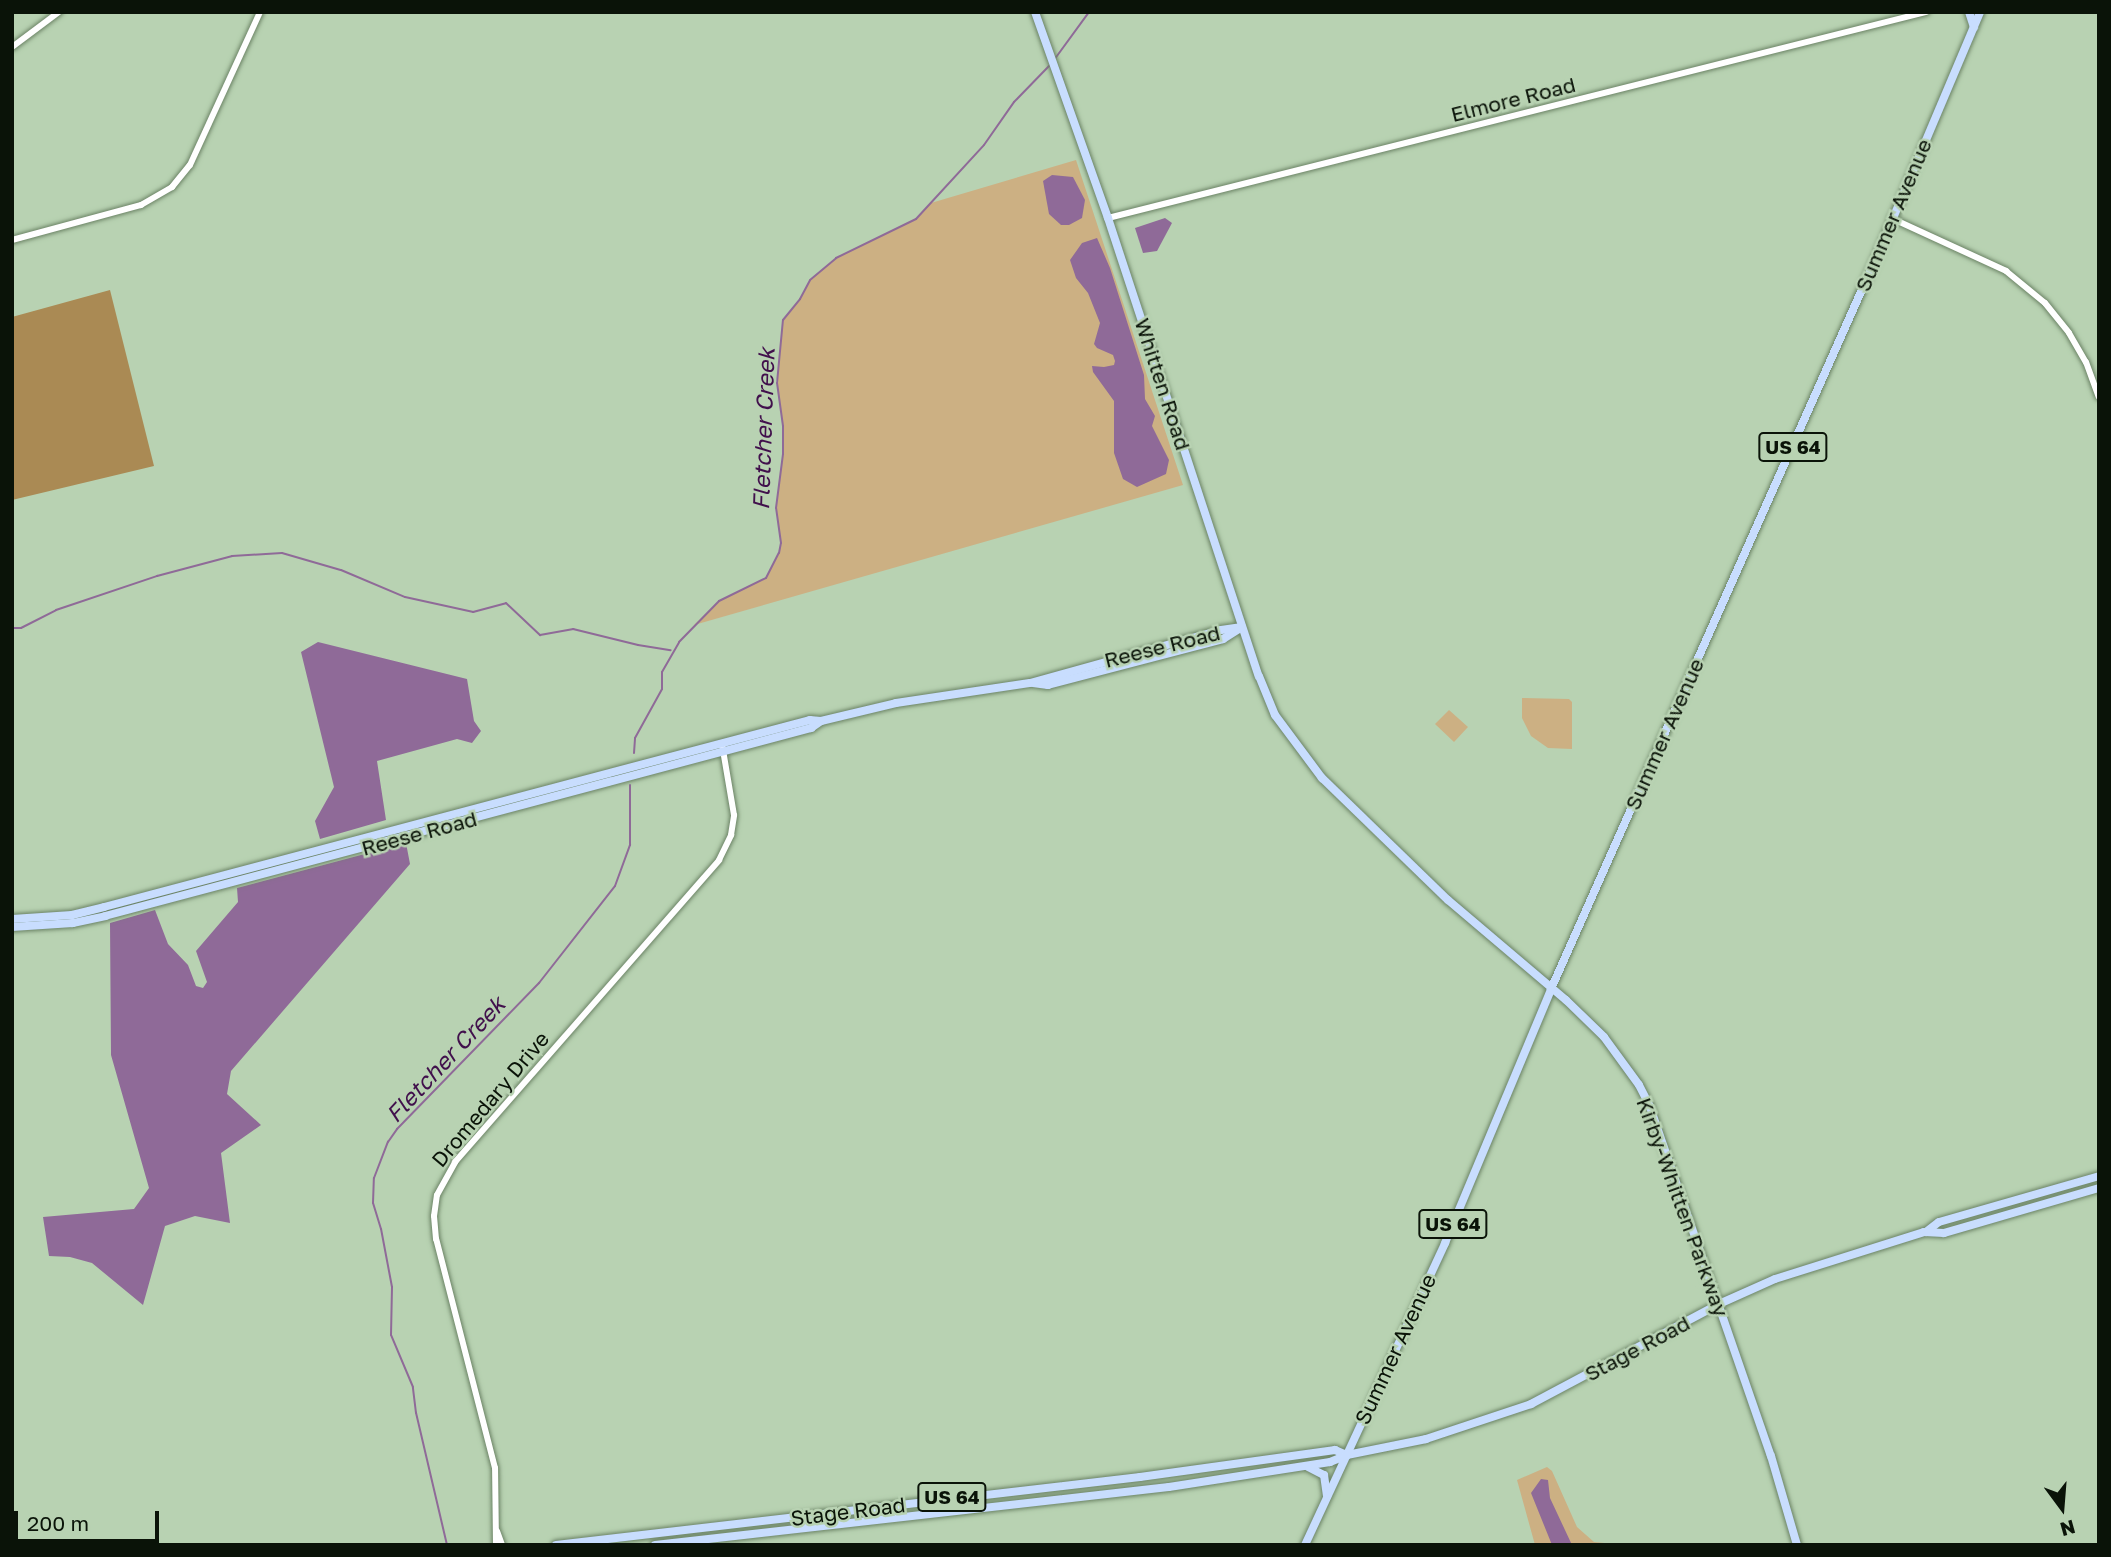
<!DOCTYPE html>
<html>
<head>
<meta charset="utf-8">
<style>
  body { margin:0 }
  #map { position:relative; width:2111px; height:1557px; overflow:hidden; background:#b8d2b2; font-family:"Golos Text",sans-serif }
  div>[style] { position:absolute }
  .green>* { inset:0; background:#ccb083 }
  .forest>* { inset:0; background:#aa8a54 }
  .water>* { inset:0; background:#8f6a98 }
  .stream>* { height:2px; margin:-1px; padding:0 1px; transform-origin:1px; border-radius:1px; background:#8f6a98 }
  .roads { filter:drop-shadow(0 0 2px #6b8365) drop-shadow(0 0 2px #6b8365) }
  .minor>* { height:6px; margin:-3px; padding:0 3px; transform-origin:3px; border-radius:3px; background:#fff }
  .major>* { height:8px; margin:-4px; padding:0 4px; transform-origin:4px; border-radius:4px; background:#c8ddfe }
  span { translate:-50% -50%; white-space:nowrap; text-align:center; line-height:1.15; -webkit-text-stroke:5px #b8d2b2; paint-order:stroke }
  .shield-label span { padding:2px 5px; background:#b8d2b2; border:2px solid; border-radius:5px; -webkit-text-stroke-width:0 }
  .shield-label { font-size:19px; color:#0a1308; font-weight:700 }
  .street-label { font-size:21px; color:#0a1308 }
  .water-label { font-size:23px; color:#41104c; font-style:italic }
  .frame { position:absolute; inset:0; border:14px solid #0a1308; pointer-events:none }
  .north { position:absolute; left:2027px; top:1473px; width:70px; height:70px; -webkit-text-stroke:5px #b8d2b2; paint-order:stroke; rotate:164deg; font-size:19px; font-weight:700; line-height:28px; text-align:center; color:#0a1308 }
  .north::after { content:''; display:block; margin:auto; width:24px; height:32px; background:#0a1308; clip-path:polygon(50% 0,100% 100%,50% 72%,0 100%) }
  .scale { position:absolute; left:14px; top:1511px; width:145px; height:32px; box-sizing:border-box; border:4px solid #0a1308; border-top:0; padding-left:9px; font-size:21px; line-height:24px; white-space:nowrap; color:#0a1308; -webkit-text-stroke:5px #b8d2b2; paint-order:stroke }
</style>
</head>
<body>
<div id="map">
  <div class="green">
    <i style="clip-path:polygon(1076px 160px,1183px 485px,694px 625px,719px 601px,766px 578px,779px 553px,781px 543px,776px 508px,783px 454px,783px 426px,777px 383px,783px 320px,800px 299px,810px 280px,836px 258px,916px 219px,931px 203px)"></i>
    <i style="clip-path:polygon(1522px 698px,1569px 699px,1572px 702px,1572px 749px,1548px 748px,1531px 736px,1522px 718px)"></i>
    <i style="clip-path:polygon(1449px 710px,1468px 727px,1454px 742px,1435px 724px)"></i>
    <i style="clip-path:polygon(1547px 1467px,1552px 1471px,1577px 1527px,1594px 1542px,1626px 1545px,1535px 1545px,1517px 1480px)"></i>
  </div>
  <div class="forest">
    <i style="clip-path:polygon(110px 290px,154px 466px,12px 500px,12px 317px)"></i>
  </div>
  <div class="water">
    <i style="clip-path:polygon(1052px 175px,1073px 177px,1085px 200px,1082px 218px,1069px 225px,1061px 225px,1049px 214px,1043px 181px)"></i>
    <i style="clip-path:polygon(1165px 218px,1172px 223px,1157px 251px,1143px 253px,1135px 228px)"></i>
    <i style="clip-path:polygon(1097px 238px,1110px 268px,1144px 375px,1145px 399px,1155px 416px,1152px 426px,1169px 460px,1166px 474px,1137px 487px,1123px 479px,1114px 453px,1114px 401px,1093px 372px,1092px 366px,1104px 367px,1114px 365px,1115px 361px,1113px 355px,1097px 348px,1094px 344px,1100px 323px,1088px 293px,1076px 278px,1070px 260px,1082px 243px)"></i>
    <i style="clip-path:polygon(318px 642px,467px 679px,474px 721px,481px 731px,472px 743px,457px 739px,377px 761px,386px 820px,320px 839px,315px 821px,334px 787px,301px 652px)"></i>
    <i style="clip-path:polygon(406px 843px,410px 864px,231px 1071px,227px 1094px,261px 1125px,221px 1153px,230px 1223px,195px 1216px,165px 1226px,143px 1305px,92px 1263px,70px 1257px,49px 1256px,43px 1217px,134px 1209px,149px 1188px,111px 1055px,110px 923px,155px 910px,168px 944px,188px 965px,196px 986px,203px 988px,207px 982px,196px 951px,238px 902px,237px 888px)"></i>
    <i style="clip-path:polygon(1541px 1479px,1548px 1480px,1550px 1498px,1572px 1545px,1552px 1545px,1531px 1493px)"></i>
  </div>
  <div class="stream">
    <i style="left:1054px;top:60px;width:59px;rotate:-53.9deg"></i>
    <i style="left:12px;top:628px;width:9px"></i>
    <i style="left:21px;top:628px;width:39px;rotate:-27deg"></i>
    <i style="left:56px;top:610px;width:107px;rotate:-18.6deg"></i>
    <i style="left:157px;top:576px;width:78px;rotate:-14.9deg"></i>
    <i style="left:232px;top:556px;width:50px;rotate:-3.4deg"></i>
    <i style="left:282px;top:553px;width:61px;rotate:16.1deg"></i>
    <i style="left:341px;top:570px;width:69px;rotate:22.9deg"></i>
    <i style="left:405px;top:597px;width:70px;rotate:12.4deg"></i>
    <i style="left:473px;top:612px;width:34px;rotate:-15deg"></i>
    <i style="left:506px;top:603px;width:47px;rotate:43.3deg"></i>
    <i style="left:540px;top:635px;width:34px;rotate:-10deg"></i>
    <i style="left:573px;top:629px;width:67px;rotate:13.8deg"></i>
    <i style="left:638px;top:645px;width:33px;rotate:9deg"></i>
    <i style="left:634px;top:753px;width:15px;rotate:-86deg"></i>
    <i style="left:635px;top:738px;width:56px;rotate:-61.1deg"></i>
    <i style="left:662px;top:689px;width:17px;rotate:-90deg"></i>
    <i style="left:662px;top:672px;width:34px;rotate:-60deg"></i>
    <i style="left:679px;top:642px;width:57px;rotate:-45.7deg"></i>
    <i style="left:719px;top:601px;width:52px;rotate:-26.1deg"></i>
    <i style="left:766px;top:578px;width:28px;rotate:-63deg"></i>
    <i style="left:779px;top:553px;width:10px;rotate:-79deg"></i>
    <i style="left:781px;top:543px;width:35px;rotate:-98deg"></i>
    <i style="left:776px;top:508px;width:54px;rotate:-82.6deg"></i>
    <i style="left:783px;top:454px;width:28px;rotate:-90deg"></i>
    <i style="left:783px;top:426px;width:43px;rotate:-97.9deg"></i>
    <i style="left:777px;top:383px;width:63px;rotate:-84.6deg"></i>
    <i style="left:783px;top:320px;width:27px;rotate:-51deg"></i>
    <i style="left:800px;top:299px;width:21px;rotate:-62deg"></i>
    <i style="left:810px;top:280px;width:34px;rotate:-40deg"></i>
    <i style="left:836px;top:258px;width:89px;rotate:-26deg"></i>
    <i style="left:916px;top:219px;width:100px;rotate:-47.4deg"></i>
    <i style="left:984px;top:145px;width:52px;rotate:-55.1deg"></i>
    <i style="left:1014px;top:102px;width:53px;rotate:-45.8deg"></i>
    <i style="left:447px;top:1545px;width:136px;rotate:-103.2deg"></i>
    <i style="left:416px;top:1413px;width:26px;rotate:-97deg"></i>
    <i style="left:413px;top:1387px;width:56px;rotate:-112.9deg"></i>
    <i style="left:391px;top:1335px;width:48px;rotate:-88.8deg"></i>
    <i style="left:392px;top:1287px;width:59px;rotate:-100.7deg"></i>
    <i style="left:381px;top:1229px;width:27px;rotate:-107deg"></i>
    <i style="left:373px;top:1203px;width:25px;rotate:-88deg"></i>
    <i style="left:374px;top:1178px;width:39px;rotate:-69deg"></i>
    <i style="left:388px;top:1142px;width:16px;rotate:-55deg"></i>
    <i style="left:397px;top:1129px;width:204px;rotate:-45.8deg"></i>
    <i style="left:539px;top:983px;width:123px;rotate:-51.9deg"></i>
    <i style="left:615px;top:886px;width:44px;rotate:-69.9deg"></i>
    <i style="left:630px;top:845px;width:60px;rotate:-90deg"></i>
  </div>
  <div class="roads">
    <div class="minor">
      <i style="left:12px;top:47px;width:59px;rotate:-36.7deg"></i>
      <i style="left:1108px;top:218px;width:844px;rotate:-14.14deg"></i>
      <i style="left:1891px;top:218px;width:127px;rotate:24.7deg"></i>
      <i style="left:2006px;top:271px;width:50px;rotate:39.4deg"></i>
      <i style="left:2045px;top:303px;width:38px;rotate:51deg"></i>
      <i style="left:2069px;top:333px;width:34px;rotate:60deg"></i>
      <i style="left:2086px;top:362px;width:37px;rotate:70deg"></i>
      <i style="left:12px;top:240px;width:134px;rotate:-15.2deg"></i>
      <i style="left:141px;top:205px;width:36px;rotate:-30deg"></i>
      <i style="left:172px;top:187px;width:28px;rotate:-51deg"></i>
      <i style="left:190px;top:165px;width:168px;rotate:-65.4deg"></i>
      <i style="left:497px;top:1531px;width:15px;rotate:70deg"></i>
      <i style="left:496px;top:1545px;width:77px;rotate:-90.7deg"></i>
      <i style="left:495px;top:1468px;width:236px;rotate:-104.4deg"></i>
      <i style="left:436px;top:1239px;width:23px;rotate:-95deg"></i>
      <i style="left:434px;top:1216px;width:21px;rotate:-82deg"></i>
      <i style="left:437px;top:1195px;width:38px;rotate:-61deg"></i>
      <i style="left:455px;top:1162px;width:401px;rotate:-48.8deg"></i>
      <i style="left:719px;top:860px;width:28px;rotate:-64deg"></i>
      <i style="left:731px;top:835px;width:20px;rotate:-81deg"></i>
      <i style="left:734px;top:815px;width:72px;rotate:-99.6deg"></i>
    </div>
    <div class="major">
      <i style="left:1035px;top:12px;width:219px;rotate:70.5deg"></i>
      <i style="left:1108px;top:218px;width:482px;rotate:71.8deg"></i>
      <i style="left:1259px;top:676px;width:42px;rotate:67.7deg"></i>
      <i style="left:1275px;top:715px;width:79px;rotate:53.3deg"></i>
      <i style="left:1322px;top:778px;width:175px;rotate:44.1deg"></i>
      <i style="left:1448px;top:900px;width:155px;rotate:40.3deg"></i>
      <i style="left:1566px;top:1000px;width:53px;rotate:44.2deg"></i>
      <i style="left:1604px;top:1037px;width:59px;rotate:53.9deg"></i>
      <i style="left:1639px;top:1085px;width:25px;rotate:63deg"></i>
      <i style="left:1650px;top:1107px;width:369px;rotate:70.9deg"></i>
      <i style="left:1771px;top:1456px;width:93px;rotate:73.7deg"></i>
      <i style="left:1969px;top:12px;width:16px;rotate:72deg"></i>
      <i style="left:1033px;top:683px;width:15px;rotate:8deg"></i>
      <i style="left:1048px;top:685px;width:181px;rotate:-14.7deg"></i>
      <i style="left:1223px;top:639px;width:19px;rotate:-32deg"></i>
      <i style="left:12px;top:919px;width:60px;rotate:-3.8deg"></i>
      <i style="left:72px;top:915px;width:33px;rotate:-14deg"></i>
      <i style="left:104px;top:907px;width:730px;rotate:-14.84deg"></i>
      <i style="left:810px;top:720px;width:11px;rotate:5deg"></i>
      <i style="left:821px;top:721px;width:77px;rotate:-13.5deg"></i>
      <i style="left:896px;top:703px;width:135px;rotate:-8.5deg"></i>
      <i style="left:1030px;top:683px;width:198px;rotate:-15.5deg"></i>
      <i style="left:1221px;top:630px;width:21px;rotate:-8deg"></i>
      <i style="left:12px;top:927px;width:61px;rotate:-3.8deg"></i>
      <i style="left:73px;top:923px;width:33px;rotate:-12deg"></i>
      <i style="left:105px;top:916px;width:731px;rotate:-14.91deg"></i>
      <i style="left:811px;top:728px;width:12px;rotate:-35deg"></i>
      <i style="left:1926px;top:1232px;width:16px;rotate:-38deg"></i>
      <i style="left:1939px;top:1222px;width:166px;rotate:-16deg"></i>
      <i style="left:1308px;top:1467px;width:18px;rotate:27deg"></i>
      <i style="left:1324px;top:1475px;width:21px;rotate:82deg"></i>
      <i style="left:556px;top:1545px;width:588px;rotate:-6.64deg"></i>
      <i style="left:1140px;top:1477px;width:197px;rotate:-7.9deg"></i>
      <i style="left:1335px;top:1450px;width:13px;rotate:23deg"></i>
      <i style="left:655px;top:1545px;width:517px;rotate:-6.44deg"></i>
      <i style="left:1169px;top:1487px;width:163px;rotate:-8.8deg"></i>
      <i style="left:1330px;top:1462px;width:18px;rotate:-22deg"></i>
      <i style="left:1347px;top:1455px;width:81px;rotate:-11.4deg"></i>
      <i style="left:1426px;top:1439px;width:111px;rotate:-18.4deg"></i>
      <i style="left:1531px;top:1404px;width:213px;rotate:-28deg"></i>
      <i style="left:1719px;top:1304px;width:61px;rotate:-24.1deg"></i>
      <i style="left:1775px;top:1279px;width:156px;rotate:-17.5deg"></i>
      <i style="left:1924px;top:1232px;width:20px;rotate:3deg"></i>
      <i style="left:1944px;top:1233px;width:161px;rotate:-16.2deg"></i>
      <i style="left:1305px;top:1545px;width:333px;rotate:-65.1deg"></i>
      <i style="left:1445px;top:1243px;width:275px;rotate:-67.3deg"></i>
      <i style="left:1551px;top:989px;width:810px;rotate:-66.03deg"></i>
      <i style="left:1880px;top:249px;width:257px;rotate:-67.1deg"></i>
    </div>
  </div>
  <div class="shield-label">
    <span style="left:1793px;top:447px">US 64</span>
    <span style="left:1453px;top:1224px">US 64</span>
    <span style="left:952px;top:1497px">US 64</span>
  </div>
  <div class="street-label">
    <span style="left:1513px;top:99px;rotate:-14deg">Elmore Road</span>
    <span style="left:1893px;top:215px;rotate:-67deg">Summer Avenue</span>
    <span style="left:1163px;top:384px;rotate:72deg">Whitten Road</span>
    <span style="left:1162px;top:646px;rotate:-14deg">Reese Road</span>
    <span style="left:1664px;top:734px;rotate:-66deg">Summer Avenue</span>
    <span style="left:419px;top:833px;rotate:-15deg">Reese Road</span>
    <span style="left:490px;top:1099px;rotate:-50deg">Dromedary Drive</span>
    <span style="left:1683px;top:1207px;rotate:70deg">Kirby-Whitten Parkway</span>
    <span style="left:1637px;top:1348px;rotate:-28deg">Stage Road</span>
    <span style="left:1395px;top:1349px;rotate:-65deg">Summer Avenue</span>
    <span style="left:848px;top:1511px;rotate:-7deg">Stage Road</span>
  </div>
  <div class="water-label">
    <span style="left:763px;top:429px;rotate:-88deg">Fletcher Creek</span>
    <span style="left:445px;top:1059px;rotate:-47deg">Fletcher Creek</span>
  </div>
  <div class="frame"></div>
  <div class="north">N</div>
  <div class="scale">200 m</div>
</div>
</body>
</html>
